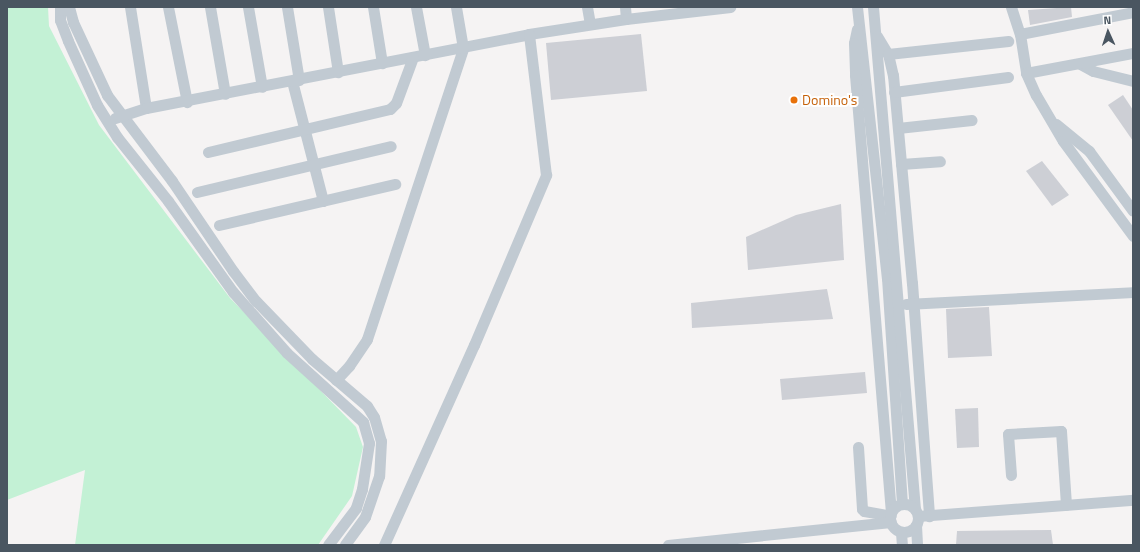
<!DOCTYPE html>
<html>
<head>
<meta charset="utf-8">
<style>
  body { margin:0 }
  #map { position:relative; width:1140px; height:552px; overflow:hidden; background:#f5f3f3; font-family:"Titillium Web",sans-serif }
  div>[style] { position:absolute }
  .green>* { inset:0; background:#c3f1d5 }
  .building>* { inset:0; background:#cdcfd5 }
  .minor>* { height:11px; margin:-5.5px; padding:0 5.5px; transform-origin:5.5px; border-radius:5.5px; background:#c1cad2 }
  .minor>.ring { margin:-5.5px; padding:0; box-sizing:content-box; background:none; border:11px solid #c1cad2; border-radius:50% }
  .dots>* { width:11px; height:11px; translate:-50% -50%; box-sizing:border-box; border:2px solid #fff; border-radius:50% }
  span { translate:-50% -50%; white-space:nowrap; text-align:center; line-height:1.15; -webkit-text-stroke:4px #fff; paint-order:stroke }
  .food-label { font-size:14px; color:#c56008 }
  .left { translate:0 -50%; text-align:left }
  .frame { position:absolute; inset:0; border:8px solid #4a5661; pointer-events:none }
  .north { position:absolute; left:1088px; top:12px; width:40px; height:40px; -webkit-text-stroke:3px #fff; paint-order:stroke; rotate:357deg; font-size:11px; font-weight:700; line-height:16px; text-align:center; color:#4a5661 }
  .north::after { content:''; display:block; margin:auto; width:14px; height:18px; background:#4a5661; clip-path:polygon(50% 0,100% 100%,50% 72%,0 100%) }
</style>
</head>
<body>
<div id="map">
  <div class="green">
    <i style="clip-path:polygon(7px 7px,48px 7px,49px 26px,99px 125px,230px 298px,356px 427px,363px 447px,352px 496px,318px 545px,75px 545px,85px 470px,7px 500px)"></i>
  </div>
  <div class="building">
    <i style="clip-path:polygon(1071px 7px,1072px 17px,1030px 25px,1028px 10px)"></i>
    <i style="clip-path:polygon(641px 34px,647px 91px,551px 100px,546px 43px)"></i>
    <i style="clip-path:polygon(1123px 95px,1133px 110px,1133px 141px,1108px 105px)"></i>
    <i style="clip-path:polygon(1042px 161px,1069px 195px,1052px 206px,1026px 171px)"></i>
    <i style="clip-path:polygon(841px 204px,844px 260px,748px 270px,746px 237px,796px 215px)"></i>
    <i style="clip-path:polygon(827px 289px,833px 319px,692px 328px,691px 303px)"></i>
    <i style="clip-path:polygon(989px 307px,992px 356px,948px 358px,946px 309px)"></i>
    <i style="clip-path:polygon(865px 372px,867px 393px,782px 400px,780px 379px)"></i>
    <i style="clip-path:polygon(978px 408px,979px 447px,957px 448px,955px 409px)"></i>
    <i style="clip-path:polygon(1051px 530px,1053px 545px,956px 545px,957px 531px)"></i>
  </div>
  <div class="minor">
    <i style="left:60px;top:7px;width:13px;rotate:90deg"></i>
    <i style="left:60px;top:20px;width:22px;rotate:69deg"></i>
    <i style="left:68px;top:41px;width:70px;rotate:65.6deg"></i>
    <i style="left:97px;top:105px;width:38px;rotate:58deg"></i>
    <i style="left:117px;top:137px;width:82px;rotate:51.4deg"></i>
    <i style="left:168px;top:201px;width:112px;rotate:54.5deg"></i>
    <i style="left:233px;top:292px;width:81px;rotate:48.5deg"></i>
    <i style="left:287px;top:353px;width:103px;rotate:42.2deg"></i>
    <i style="left:363px;top:422px;width:22px;rotate:74deg"></i>
    <i style="left:369px;top:443px;width:47px;rotate:98.7deg"></i>
    <i style="left:362px;top:489px;width:20px;rotate:108deg"></i>
    <i style="left:356px;top:508px;width:46px;rotate:127.1deg"></i>
    <i style="left:69px;top:7px;width:16px;rotate:75deg"></i>
    <i style="left:73px;top:22px;width:81px;rotate:65deg"></i>
    <i style="left:107px;top:95px;width:108px;rotate:52.9deg"></i>
    <i style="left:172px;top:181px;width:109px;rotate:55.9deg"></i>
    <i style="left:233px;top:271px;width:38px;rotate:53deg"></i>
    <i style="left:256px;top:301px;width:81px;rotate:46deg"></i>
    <i style="left:312px;top:359px;width:72px;rotate:40.5deg"></i>
    <i style="left:367px;top:406px;width:13px;rotate:58deg"></i>
    <i style="left:374px;top:417px;width:25px;rotate:74deg"></i>
    <i style="left:381px;top:441px;width:35px;rotate:93deg"></i>
    <i style="left:379px;top:476px;width:43px;rotate:108.9deg"></i>
    <i style="left:365px;top:517px;width:34px;rotate:126deg"></i>
    <i style="left:130px;top:7px;width:102px;rotate:81deg"></i>
    <i style="left:168px;top:7px;width:97px;rotate:78.7deg"></i>
    <i style="left:210px;top:7px;width:88px;rotate:80.2deg"></i>
    <i style="left:248px;top:7px;width:81px;rotate:80.1deg"></i>
    <i style="left:287px;top:7px;width:74px;rotate:80.7deg"></i>
    <i style="left:328px;top:7px;width:66px;rotate:81.3deg"></i>
    <i style="left:373px;top:7px;width:57px;rotate:80.9deg"></i>
    <i style="left:416px;top:7px;width:49px;rotate:79.4deg"></i>
    <i style="left:587px;top:7px;width:17px;rotate:80deg"></i>
    <i style="left:625px;top:7px;width:12px;rotate:85deg"></i>
    <i style="left:857px;top:7px;width:273px;rotate:83.7deg"></i>
    <i style="left:887px;top:278px;width:226px;rotate:86.2deg"></i>
    <i style="left:873px;top:7px;width:504px;rotate:85.22deg"></i>
    <i style="left:1011px;top:7px;width:28px;rotate:72deg"></i>
    <i style="left:1020px;top:34px;width:39px;rotate:81deg"></i>
    <i style="left:1026px;top:73px;width:24px;rotate:66deg"></i>
    <i style="left:1036px;top:95px;width:53px;rotate:59.6deg"></i>
    <i style="left:1063px;top:141px;width:118px;rotate:53.6deg"></i>
    <i style="left:857px;top:29px;width:14px;rotate:102deg"></i>
    <i style="left:854px;top:43px;width:32px;rotate:88deg"></i>
    <i style="left:855px;top:75px;width:439px;rotate:85.3deg"></i>
    <i style="left:1020px;top:34px;width:115px;rotate:-11deg"></i>
    <i style="left:877px;top:36px;width:21px;rotate:59deg"></i>
    <i style="left:888px;top:54px;width:22px;rotate:77deg"></i>
    <i style="left:893px;top:75px;width:209px;rotate:84.8deg"></i>
    <i style="left:912px;top:283px;width:234px;rotate:85.8deg"></i>
    <i style="left:888px;top:54px;width:121px;rotate:-6.2deg"></i>
    <i style="left:1080px;top:64px;width:15px;rotate:28deg"></i>
    <i style="left:1093px;top:71px;width:41px;rotate:14deg"></i>
    <i style="left:1026px;top:73px;width:109px;rotate:-10.6deg"></i>
    <i style="left:292px;top:81px;width:124px;rotate:75.5deg"></i>
    <i style="left:894px;top:92px;width:115px;rotate:-7.5deg"></i>
    <i style="left:115px;top:118px;width:33px;rotate:-18deg"></i>
    <i style="left:146px;top:108px;width:390px;rotate:-10.9deg"></i>
    <i style="left:529px;top:34px;width:98px;rotate:-8.8deg"></i>
    <i style="left:626px;top:19px;width:105px;rotate:-6.6deg"></i>
    <i style="left:1056px;top:124px;width:43px;rotate:39.3deg"></i>
    <i style="left:1089px;top:151px;width:74px;rotate:53.7deg"></i>
    <i style="left:898px;top:128px;width:74px;rotate:-6.2deg"></i>
    <i style="left:208px;top:152px;width:187px;rotate:-13.3deg"></i>
    <i style="left:390px;top:109px;width:8px;rotate:-45deg"></i>
    <i style="left:396px;top:103px;width:49px;rotate:-69.7deg"></i>
    <i style="left:901px;top:164px;width:39px;rotate:-4deg"></i>
    <i style="left:197px;top:192px;width:199px;rotate:-13.3deg"></i>
    <i style="left:219px;top:225px;width:181px;rotate:-13.1deg"></i>
    <i style="left:906px;top:304px;width:227px;rotate:-3deg"></i>
    <i style="left:336px;top:380px;width:19px;rotate:-47deg"></i>
    <i style="left:349px;top:366px;width:32px;rotate:-56deg"></i>
    <i style="left:367px;top:339px;width:306px;rotate:-71.7deg"></i>
    <i style="left:463px;top:48px;width:42px;rotate:-99.7deg"></i>
    <i style="left:858px;top:447px;width:62px;rotate:86.3deg"></i>
    <i style="left:862px;top:509px;width:3px;rotate:45deg"></i>
    <i style="left:864px;top:511px;width:27px;rotate:10deg"></i>
    <i style="left:1011px;top:475px;width:41px;rotate:-94.2deg"></i>
    <i style="left:1008px;top:434px;width:53px;rotate:-3.2deg"></i>
    <i style="left:1061px;top:431px;width:74px;rotate:86.1deg"></i>
    <i class="ring" style="left:890px;top:504px;width:17px;height:17px"></i>
    <i style="left:918px;top:516px;width:216px;rotate:-4.3deg"></i>
    <i style="left:916px;top:525px;width:20px;rotate:87deg"></i>
    <i style="left:901px;top:532px;width:13px;rotate:86deg"></i>
    <i style="left:384px;top:545px;width:219px;rotate:-65.8deg"></i>
    <i style="left:474px;top:345px;width:185px;rotate:-67deg"></i>
    <i style="left:546px;top:175px;width:142px;rotate:-96.9deg"></i>
    <i style="left:668px;top:545px;width:224px;rotate:-5.9deg"></i>
  </div>
  <div class="dots">
    <i style="left:794px;top:100px;background:#e8710a"></i>
  </div>
  <div class="food-label">
    <span class="left" style="left:802px;top:100px">Domino's</span>
  </div>
  <div class="frame"></div>
  <div class="north">N</div>
</div>
</body>
</html>
